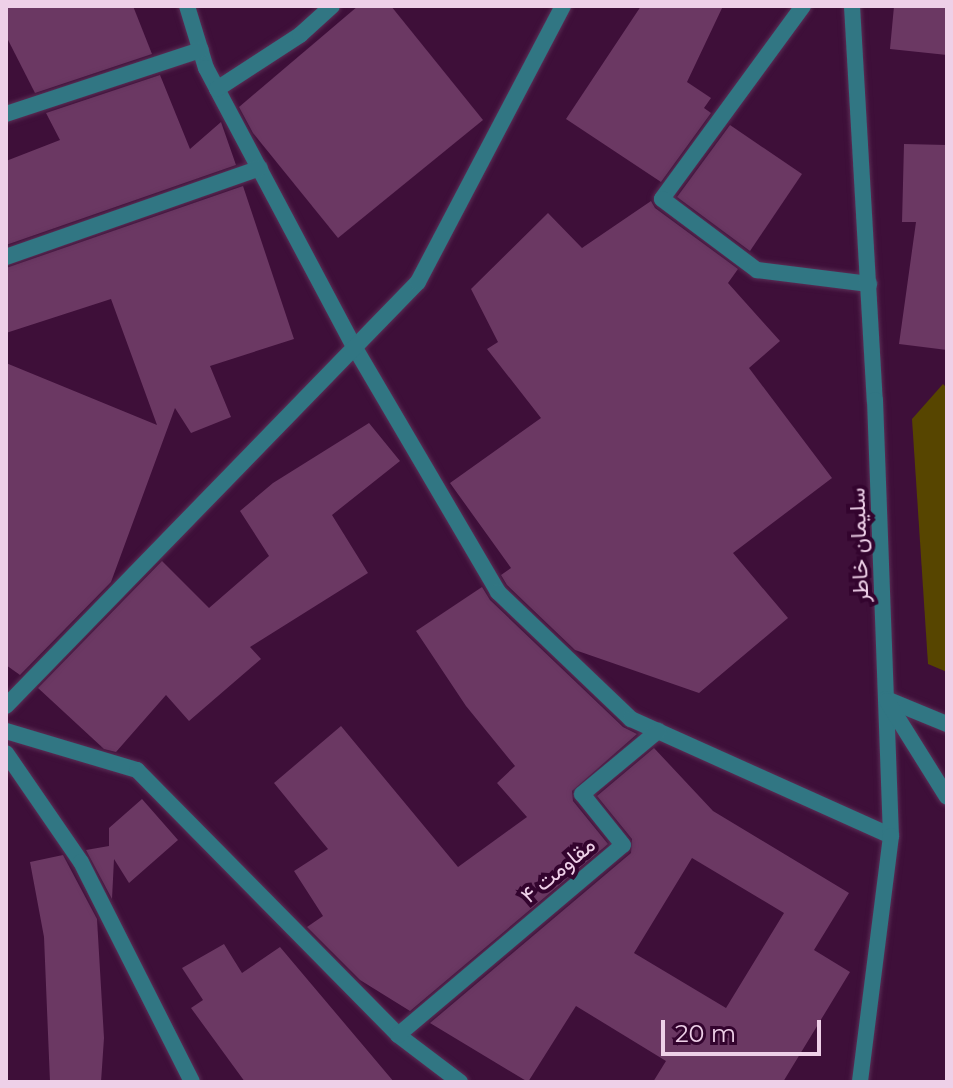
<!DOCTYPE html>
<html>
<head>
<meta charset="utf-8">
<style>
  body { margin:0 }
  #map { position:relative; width:953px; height:1088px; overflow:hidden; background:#3e0f39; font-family:Montserrat,Vazirmatn,sans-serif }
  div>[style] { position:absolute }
  .green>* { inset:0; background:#574500 }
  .building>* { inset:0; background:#6b3863 }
  .roads { filter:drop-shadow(0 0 2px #5a2e55) drop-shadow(0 0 2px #5a2e55) }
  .street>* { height:16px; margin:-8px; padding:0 8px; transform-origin:8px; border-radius:8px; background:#317683 }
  span { translate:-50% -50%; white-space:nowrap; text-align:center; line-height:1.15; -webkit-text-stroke:8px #33042e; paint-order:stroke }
  .street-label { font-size:22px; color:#eed0e8 }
  .frame { position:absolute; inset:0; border:8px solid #eed0e8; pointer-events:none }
  .scale { position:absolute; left:661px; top:1020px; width:160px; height:36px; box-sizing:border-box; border:4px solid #eed0e8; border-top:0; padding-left:10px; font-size:24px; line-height:28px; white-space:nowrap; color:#eed0e8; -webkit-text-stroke:6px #33042e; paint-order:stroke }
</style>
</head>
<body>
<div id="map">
  <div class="green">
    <i style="clip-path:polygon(943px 384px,947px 388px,947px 672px,928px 664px,912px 419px)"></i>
  </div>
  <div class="building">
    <i style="clip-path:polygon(6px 6px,133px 6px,152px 54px,35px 93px,6px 36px)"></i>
    <i style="clip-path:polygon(358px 6px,391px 6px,483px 120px,338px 238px,253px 133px,239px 107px)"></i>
    <i style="clip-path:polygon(641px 6px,723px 6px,687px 82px,711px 98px,704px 108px,711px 113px,661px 182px,566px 119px)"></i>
    <i style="clip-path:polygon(894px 6px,947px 6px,947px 55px,890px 49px)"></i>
    <i style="clip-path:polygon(160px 75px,190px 149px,221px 122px,236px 165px,6px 245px,6px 161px,60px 140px,46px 113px)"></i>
    <i style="clip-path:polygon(730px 125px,802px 174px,750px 251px,677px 197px)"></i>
    <i style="clip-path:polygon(904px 144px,947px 145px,947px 350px,899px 344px,916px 222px,902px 222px)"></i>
    <i style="clip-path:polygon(243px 186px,294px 339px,210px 366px,231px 417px,191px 433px,175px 408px,111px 582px,20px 675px,6px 665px,6px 363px,157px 425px,111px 299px,6px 333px,6px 268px)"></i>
    <i style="clip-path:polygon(651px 201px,655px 208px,738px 269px,728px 283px,780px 341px,749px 368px,832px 478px,733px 553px,788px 618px,699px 693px,575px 650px,507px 585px,501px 575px,511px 568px,450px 483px,541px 418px,487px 349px,498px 342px,471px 289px,548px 213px,582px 248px)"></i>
    <i style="clip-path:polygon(369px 423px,400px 461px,332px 515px,368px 573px,250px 647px,261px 659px,189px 721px,166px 695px,116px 752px,104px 749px,38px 688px,162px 561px,209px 608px,269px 556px,240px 511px,273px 483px)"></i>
    <i style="clip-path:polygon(482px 587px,490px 600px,623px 727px,637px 734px,572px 791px,573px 801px,608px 844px,410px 1011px,360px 980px,307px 927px,323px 916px,294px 871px,328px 849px,274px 783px,341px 726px,458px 867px,527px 817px,497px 783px,515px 766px,466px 706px,416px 631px)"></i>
    <i style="clip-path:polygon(evenodd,654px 748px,713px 811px,849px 893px,814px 950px,850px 972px,783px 1082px,653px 1082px,666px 1061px,576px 1006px,528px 1082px,430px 1023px,631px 853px,632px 839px,597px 796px,654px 748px,692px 858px,784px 913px,726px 1008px,634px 953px,692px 858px)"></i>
    <i style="clip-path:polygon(142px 799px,178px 840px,129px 883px,114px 859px,112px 899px,86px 850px,109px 846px,109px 828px)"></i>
    <i style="clip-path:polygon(63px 855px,97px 919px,104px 1038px,101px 1082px,50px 1082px,44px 937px,30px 862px)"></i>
    <i style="clip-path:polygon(224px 944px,242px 973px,280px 947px,394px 1082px,245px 1082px,191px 1008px,203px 1000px,182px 968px)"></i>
  </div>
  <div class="roads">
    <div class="street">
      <i style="left:187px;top:6px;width:65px;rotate:73deg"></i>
      <i style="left:206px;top:68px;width:24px;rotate:62deg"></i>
      <i style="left:217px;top:89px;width:293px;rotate:62deg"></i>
      <i style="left:355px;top:348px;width:283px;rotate:59.6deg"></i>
      <i style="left:498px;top:592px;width:184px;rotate:43.7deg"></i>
      <i style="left:631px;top:719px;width:285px;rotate:24.2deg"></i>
      <i style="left:803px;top:6px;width:239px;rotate:126.2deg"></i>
      <i style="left:662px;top:199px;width:119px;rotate:36.8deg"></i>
      <i style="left:757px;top:270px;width:113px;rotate:7.1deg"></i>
      <i style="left:852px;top:6px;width:395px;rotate:86.7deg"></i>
      <i style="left:875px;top:400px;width:436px;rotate:87.9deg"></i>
      <i style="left:891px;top:836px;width:248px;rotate:97.2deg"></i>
      <i style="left:217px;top:89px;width:99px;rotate:-33deg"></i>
      <i style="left:300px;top:35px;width:43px;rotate:-42.2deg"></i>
      <i style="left:6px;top:114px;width:205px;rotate:-18.2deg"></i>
      <i style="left:6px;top:257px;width:269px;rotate:-19.3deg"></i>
      <i style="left:886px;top:699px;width:66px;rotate:22.3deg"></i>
      <i style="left:887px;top:701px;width:113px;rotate:58deg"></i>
      <i style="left:6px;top:706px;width:591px;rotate:-45.82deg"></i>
      <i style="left:418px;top:282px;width:312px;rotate:-62.3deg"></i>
      <i style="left:6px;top:731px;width:137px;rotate:16.6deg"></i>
      <i style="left:137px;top:770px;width:372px;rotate:45.4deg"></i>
      <i style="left:398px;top:1035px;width:78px;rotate:37.2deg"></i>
      <i style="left:6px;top:753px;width:132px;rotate:55.5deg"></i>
      <i style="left:81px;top:862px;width:246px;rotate:63.2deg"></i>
      <i style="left:398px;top:1035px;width:294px;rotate:-40.2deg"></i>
      <i style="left:623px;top:845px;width:65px;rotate:-128.8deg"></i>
      <i style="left:582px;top:794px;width:99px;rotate:-39.7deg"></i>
    </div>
  </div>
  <div class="street-label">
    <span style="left:859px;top:545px;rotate:-92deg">سلیمان خاطر</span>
    <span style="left:558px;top:870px;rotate:-40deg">مقاومت ۴</span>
  </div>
  <div class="frame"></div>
  <div class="scale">20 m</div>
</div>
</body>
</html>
